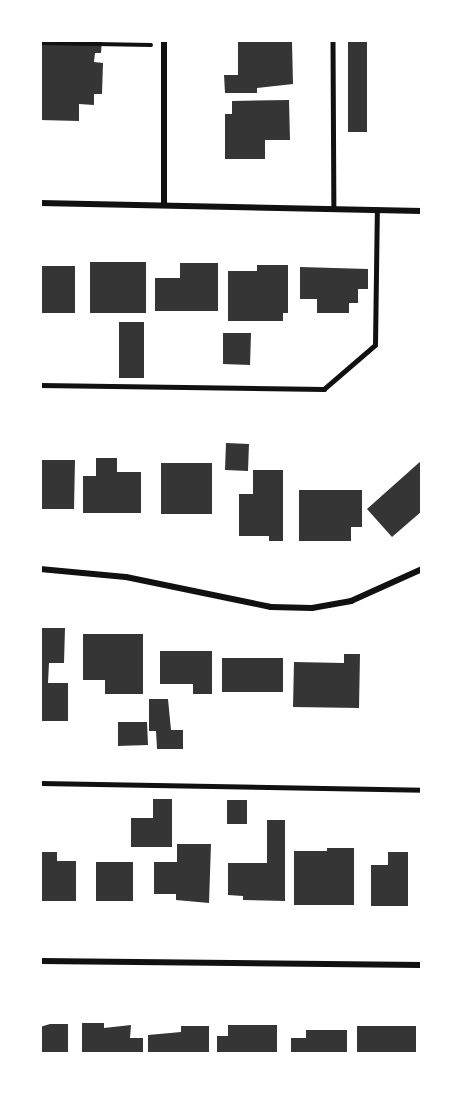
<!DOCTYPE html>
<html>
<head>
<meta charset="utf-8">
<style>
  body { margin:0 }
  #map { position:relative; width:462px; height:1094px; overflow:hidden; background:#fff; font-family:Georgia,serif }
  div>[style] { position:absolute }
  .building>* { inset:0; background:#353535 }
  .path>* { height:4px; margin:-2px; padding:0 2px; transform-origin:2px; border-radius:2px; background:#111 }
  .service>* { height:4.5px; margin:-2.25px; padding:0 2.25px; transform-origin:2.25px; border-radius:2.25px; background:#111 }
  .minor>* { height:6px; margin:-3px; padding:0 3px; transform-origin:3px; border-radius:3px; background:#111 }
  span { translate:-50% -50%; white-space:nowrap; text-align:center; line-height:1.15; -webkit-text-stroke:6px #fff; paint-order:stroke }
  .frame { position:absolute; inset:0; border:42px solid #fff; pointer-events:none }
</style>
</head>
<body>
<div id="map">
  <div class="building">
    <i style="clip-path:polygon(40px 40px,102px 40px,101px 53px,95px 53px,94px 62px,103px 63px,102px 94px,94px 94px,94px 105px,79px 104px,79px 121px,40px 120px)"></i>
    <i style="clip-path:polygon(238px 40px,292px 42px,293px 84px,257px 88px,257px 93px,225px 93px,224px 75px,238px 75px)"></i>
    <i style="clip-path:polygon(348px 40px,367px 40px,367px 132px,348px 132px)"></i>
    <i style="clip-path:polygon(289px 100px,290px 140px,265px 140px,265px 159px,225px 159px,225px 114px,232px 114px,232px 101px)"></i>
    <i style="clip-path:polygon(90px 262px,146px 262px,146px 313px,90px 313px)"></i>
    <i style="clip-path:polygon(180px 263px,218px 263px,218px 311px,155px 311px,155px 278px,180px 278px)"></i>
    <i style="clip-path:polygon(257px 265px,288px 265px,288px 313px,283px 313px,283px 321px,228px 321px,228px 271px,257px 271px)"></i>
    <i style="clip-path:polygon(40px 266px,75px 266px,75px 313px,40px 313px)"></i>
    <i style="clip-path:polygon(300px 267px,368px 269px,368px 289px,358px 289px,358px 303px,349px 303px,349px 313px,317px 313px,317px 299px,300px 299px)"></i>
    <i style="clip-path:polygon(119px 322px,144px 322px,144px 378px,119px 378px)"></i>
    <i style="clip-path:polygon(223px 333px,251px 333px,250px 365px,223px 364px)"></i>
    <i style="clip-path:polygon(226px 443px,249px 444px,248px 471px,225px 470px)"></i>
    <i style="clip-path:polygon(96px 458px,117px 458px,117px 472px,141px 472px,141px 513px,83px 513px,83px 476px,96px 476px)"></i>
    <i style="clip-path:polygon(40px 460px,75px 460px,74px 509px,40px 509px)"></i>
    <i style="clip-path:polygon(422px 460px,422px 511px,392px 537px,367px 509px)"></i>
    <i style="clip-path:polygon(161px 463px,212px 463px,212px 514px,161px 514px)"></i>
    <i style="clip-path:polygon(253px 470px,283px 470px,283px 541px,269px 541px,269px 536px,239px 536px,239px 494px,253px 494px)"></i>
    <i style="clip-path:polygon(299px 490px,362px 490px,362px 527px,351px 527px,351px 541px,299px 541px)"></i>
    <i style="clip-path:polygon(40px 628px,65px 628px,64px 663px,49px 663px,48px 683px,68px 683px,68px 721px,40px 721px)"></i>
    <i style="clip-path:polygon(83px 634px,143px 634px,143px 694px,105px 694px,105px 680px,83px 680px)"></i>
    <i style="clip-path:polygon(160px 651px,212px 651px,212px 694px,193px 694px,193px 684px,160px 684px)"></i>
    <i style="clip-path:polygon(344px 654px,360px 654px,359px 708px,293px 707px,294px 662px,344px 663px)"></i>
    <i style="clip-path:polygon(222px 658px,283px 658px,283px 692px,222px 692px)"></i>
    <i style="clip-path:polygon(149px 699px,168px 699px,171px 730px,183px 730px,183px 749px,157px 749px,156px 731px,149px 731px)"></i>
    <i style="clip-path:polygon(118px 722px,147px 722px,148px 745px,118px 746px)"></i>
    <i style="clip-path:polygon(153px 799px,172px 799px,172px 847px,131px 847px,131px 818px,153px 818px)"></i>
    <i style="clip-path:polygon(227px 800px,247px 800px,247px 824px,227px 824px)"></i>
    <i style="clip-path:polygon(267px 820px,285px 820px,285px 901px,243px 900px,243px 896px,228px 895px,228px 863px,267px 863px)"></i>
    <i style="clip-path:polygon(177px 844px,211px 844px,209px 903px,176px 900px,176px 894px,154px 894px,154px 862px,177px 862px)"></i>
    <i style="clip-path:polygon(327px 848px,354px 848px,354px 905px,294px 905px,294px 851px,327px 851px)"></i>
    <i style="clip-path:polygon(40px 852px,57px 852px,57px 861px,76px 861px,76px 901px,40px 901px)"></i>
    <i style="clip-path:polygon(388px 852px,408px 852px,408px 906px,371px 906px,371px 865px,388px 865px)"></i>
    <i style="clip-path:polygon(96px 862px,133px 862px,133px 901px,96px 901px)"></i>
    <i style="clip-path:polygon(82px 1023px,104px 1023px,104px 1028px,131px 1025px,130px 1038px,143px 1038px,143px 1054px,82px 1054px)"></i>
    <i style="clip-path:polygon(50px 1024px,68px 1024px,68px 1054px,40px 1054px,40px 1027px)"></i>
    <i style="clip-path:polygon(228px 1025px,277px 1025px,277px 1054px,217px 1054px,217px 1036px,228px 1036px)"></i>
    <i style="clip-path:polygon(181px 1026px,209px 1026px,209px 1054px,148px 1054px,148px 1035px,181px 1032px)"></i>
    <i style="clip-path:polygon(357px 1026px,416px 1026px,416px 1054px,357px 1054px)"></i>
    <i style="clip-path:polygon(306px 1030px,347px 1030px,347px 1054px,291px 1054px,291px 1038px,306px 1038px)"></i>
  </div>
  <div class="path">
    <i style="left:40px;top:43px;width:111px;rotate:1deg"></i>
  </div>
  <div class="service">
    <i style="left:333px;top:40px;width:169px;rotate:89.7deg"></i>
    <i style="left:40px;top:385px;width:284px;rotate:0.8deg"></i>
    <i style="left:324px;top:389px;width:67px;rotate:-40.8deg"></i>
    <i style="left:375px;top:345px;width:135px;rotate:-89.2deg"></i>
    <i style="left:40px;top:783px;width:382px;rotate:1deg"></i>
  </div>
  <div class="minor">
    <i style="left:40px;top:203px;width:382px;rotate:1.2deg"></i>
    <i style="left:164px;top:205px;width:165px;rotate:-90deg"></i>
    <i style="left:40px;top:569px;width:86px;rotate:5.3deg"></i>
    <i style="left:126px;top:577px;width:148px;rotate:11.7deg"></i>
    <i style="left:271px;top:607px;width:41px;rotate:1.4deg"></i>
    <i style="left:312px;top:608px;width:40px;rotate:-10deg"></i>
    <i style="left:351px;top:601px;width:78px;rotate:-24.3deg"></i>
    <i style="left:40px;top:961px;width:382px;rotate:0.6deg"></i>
  </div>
  <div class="frame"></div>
</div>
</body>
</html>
